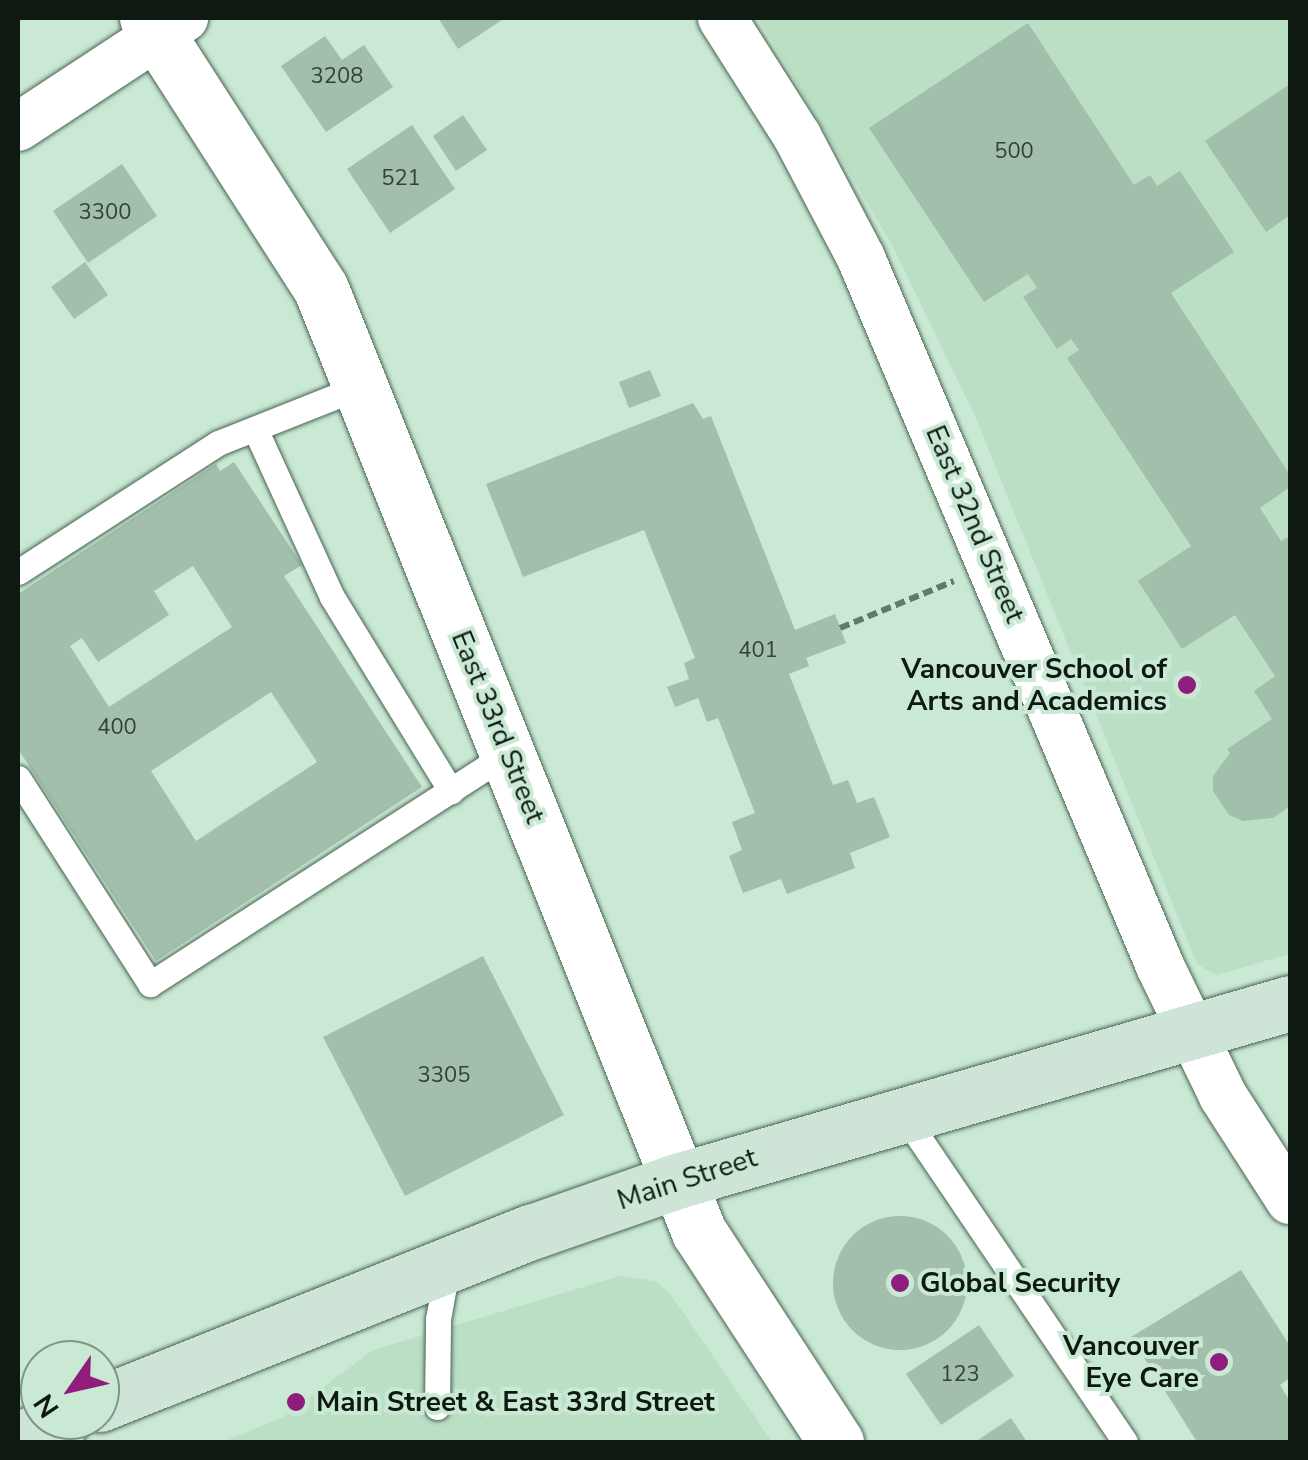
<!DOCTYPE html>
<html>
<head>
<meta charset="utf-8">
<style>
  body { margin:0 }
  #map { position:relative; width:1308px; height:1460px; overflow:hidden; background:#cae9d4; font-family:"Nunito Sans",sans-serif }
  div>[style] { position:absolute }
  .built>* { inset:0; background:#badfc5 }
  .building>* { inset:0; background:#a1bfaa }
  .round { border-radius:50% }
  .path>* { height:6px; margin-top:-3px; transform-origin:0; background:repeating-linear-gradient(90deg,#64786b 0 10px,transparent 0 15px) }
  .roads { filter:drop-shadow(0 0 2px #496452) drop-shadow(0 0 2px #496452) }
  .service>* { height:25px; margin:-12.5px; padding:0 12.5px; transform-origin:12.5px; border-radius:12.5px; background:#fff }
  .minor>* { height:48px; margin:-24px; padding:0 24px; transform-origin:24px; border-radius:24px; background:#fff }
  .tertiary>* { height:55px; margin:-27.5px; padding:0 27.5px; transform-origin:27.5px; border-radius:27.5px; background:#fff }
  .secondary>* { height:55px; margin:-27.5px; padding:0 27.5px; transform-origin:27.5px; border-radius:27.5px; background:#cee4d6 }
  .dots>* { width:28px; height:28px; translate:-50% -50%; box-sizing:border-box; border:5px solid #cae9d4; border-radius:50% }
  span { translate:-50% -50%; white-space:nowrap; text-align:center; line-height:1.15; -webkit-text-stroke:8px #cae9d4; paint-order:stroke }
  .number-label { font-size:22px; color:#334238 }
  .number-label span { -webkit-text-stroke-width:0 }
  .street-label { font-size:28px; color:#0e1912 }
  .poi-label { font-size:28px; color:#0e1912; font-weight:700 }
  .right { translate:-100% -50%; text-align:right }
  .left { translate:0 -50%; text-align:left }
  .frame { position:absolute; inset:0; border:20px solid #0e1912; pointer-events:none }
  .north { position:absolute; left:20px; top:1340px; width:100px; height:100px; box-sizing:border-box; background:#cae9d4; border:2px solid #7f9686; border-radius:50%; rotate:236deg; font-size:28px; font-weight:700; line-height:40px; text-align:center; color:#0e1912 }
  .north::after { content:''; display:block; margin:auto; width:35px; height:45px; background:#8f1d7e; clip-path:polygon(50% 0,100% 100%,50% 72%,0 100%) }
</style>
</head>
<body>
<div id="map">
  <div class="built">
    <i style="clip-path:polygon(758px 18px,1290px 18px,1290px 954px,1216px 975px,1197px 964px,975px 416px,892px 245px)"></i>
    <i style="clip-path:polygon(620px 1276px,655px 1281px,669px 1292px,772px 1442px,223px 1442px,285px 1416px,373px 1350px)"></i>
  </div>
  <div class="building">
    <i style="clip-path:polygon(438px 18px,505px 18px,458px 49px)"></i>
    <i style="clip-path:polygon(1028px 23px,1134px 185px,1150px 175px,1157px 186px,1180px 171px,1234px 252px,1171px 293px,1290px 475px,1290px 487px,1260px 508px,1281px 541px,1287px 537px,1290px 543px,1290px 806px,1273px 818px,1243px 821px,1229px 815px,1213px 791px,1213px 776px,1230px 753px,1227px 749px,1272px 719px,1254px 691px,1275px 676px,1235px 615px,1182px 649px,1138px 581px,1191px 546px,1067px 358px,1079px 350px,1071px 339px,1057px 349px,1023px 297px,1037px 288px,1028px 274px,984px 302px,869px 128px)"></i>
    <i style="clip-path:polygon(325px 36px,342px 60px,364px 45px,393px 87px,326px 132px,281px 66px)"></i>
    <i style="clip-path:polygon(1290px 84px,1290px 215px,1266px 232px,1205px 141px)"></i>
    <i style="clip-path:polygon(463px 115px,487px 150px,456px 171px,433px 136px)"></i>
    <i style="clip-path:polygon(412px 125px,455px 189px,390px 233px,347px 169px)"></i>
    <i style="clip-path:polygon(122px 164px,157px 216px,88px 263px,53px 211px)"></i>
    <i style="clip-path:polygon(85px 262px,108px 295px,74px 319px,51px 287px)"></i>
    <i style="clip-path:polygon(650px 370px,661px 396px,629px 408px,619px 382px)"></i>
    <i style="clip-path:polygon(693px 403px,703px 419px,711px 416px,795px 630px,835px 614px,846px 643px,806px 658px,809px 666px,789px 674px,833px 785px,848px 780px,857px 803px,874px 797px,890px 837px,850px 853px,855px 868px,787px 894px,781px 879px,743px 893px,729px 856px,742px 850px,732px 822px,755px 813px,718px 718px,707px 722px,698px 698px,675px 707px,667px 687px,689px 679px,684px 663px,695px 658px,644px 530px,523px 577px,486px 484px)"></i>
    <i style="clip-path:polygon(evenodd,234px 462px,302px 565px,284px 576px,422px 787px,156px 961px,18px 749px,18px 594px,216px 464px,220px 471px,234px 462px,193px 566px,232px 627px,109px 707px,70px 646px,82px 638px,98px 662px,169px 615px,154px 591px,193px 566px,234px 462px,271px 692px,317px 762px,196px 841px,151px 771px,271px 692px)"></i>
    <i style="clip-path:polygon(483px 956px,564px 1115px,405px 1196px,323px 1037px)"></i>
    <i class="round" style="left:833px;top:1216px;width:134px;height:134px"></i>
    <i style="clip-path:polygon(1241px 1270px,1290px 1346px,1290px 1378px,1280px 1385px,1290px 1401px,1290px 1442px,1197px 1442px,1131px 1337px)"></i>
    <i style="clip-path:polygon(979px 1325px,1014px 1376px,941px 1425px,906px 1374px)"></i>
    <i style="clip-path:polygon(1011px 1418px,1027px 1442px,975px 1442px)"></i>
  </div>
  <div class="path">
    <i style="left:840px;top:628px;width:123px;rotate:-22.4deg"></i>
  </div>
  <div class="roads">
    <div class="service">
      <i style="left:256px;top:431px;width:183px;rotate:65.4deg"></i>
      <i style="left:332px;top:597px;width:228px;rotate:58.5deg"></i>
      <i style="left:18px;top:572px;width:238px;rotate:-32.8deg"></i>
      <i style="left:218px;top:443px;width:155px;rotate:-21.6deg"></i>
      <i style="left:18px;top:778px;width:245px;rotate:57.3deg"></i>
      <i style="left:150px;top:984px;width:427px;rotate:-32.8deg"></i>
      <i style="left:903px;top:1114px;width:396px;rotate:55.9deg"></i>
      <i style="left:437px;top:1407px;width:88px;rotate:-89.3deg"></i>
      <i style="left:438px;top:1319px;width:56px;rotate:-79.7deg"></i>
    </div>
    <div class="minor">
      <i style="left:722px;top:18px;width:140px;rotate:57.6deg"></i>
      <i style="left:797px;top:136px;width:138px;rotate:62.3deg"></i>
      <i style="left:861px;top:258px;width:769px;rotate:67.1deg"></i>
      <i style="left:1160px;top:966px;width:144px;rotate:64.1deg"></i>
      <i style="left:1223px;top:1096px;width:124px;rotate:57.2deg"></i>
      <i style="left:18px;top:127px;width:199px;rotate:-33.3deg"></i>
    </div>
    <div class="tertiary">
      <i style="left:147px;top:18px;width:322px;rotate:57.3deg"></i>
      <i style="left:321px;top:289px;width:1016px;rotate:68.16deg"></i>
      <i style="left:699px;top:1232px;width:251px;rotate:56.9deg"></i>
    </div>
    <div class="secondary">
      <i style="left:100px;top:1404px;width:464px;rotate:-21.8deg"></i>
      <i style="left:531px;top:1232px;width:155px;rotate:-19.3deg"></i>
      <i style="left:677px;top:1181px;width:638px;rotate:-16.19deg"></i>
      <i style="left:18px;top:1440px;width:49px;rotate:-24deg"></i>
    </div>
  </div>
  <div class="dots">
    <i style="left:1187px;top:685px;background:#8f1d7e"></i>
    <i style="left:900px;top:1283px;background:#8f1d7e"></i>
    <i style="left:1219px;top:1362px;background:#8f1d7e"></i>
    <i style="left:296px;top:1402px;background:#8f1d7e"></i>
  </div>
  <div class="number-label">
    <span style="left:337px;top:77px">3208</span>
    <span style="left:1014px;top:152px">500</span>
    <span style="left:401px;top:179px">521</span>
    <span style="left:105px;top:213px">3300</span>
    <span style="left:758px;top:651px">401</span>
    <span style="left:117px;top:728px">400</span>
    <span style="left:444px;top:1076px">3305</span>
    <span style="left:960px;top:1375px">123</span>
  </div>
  <div class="street-label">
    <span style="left:975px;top:524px;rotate:67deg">East 32nd Street</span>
    <span style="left:498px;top:727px;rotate:68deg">East 33rd Street</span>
    <span style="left:687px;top:1179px;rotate:-18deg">Main Street</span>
  </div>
  <div class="poi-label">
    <span class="right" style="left:1167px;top:685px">Vancouver School of<br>Arts and Academics</span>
    <span class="left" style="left:920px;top:1283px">Global Security</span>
    <span class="right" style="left:1199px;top:1362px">Vancouver<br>Eye Care</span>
    <span class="left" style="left:316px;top:1402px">Main Street &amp; East 33rd Street</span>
  </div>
  <div class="frame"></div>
  <div class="north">N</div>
</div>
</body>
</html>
